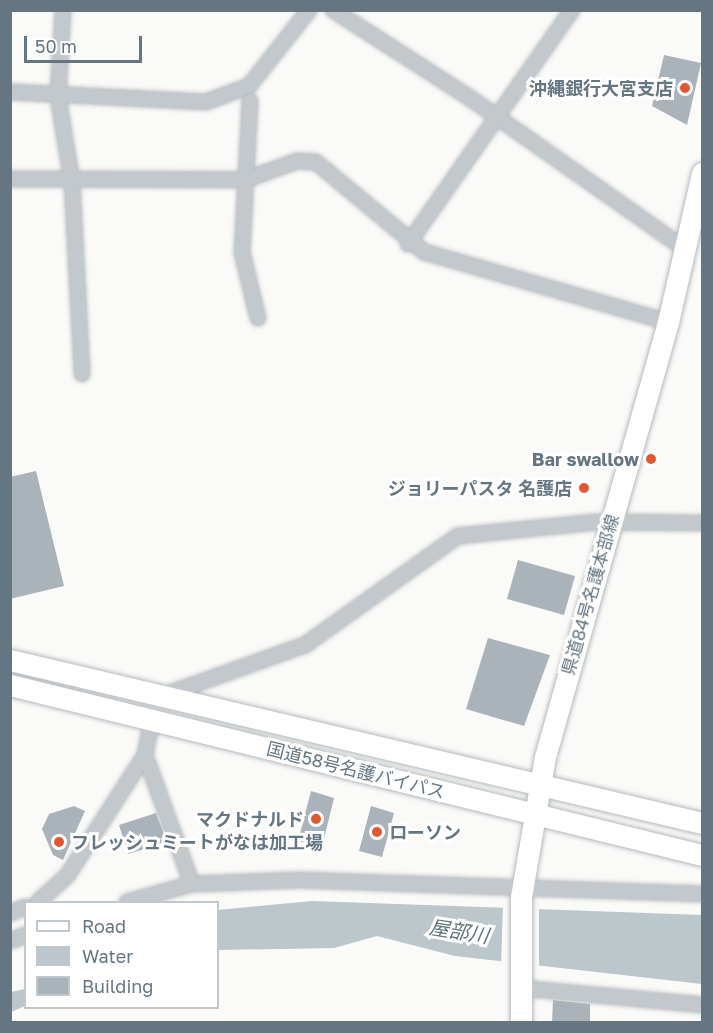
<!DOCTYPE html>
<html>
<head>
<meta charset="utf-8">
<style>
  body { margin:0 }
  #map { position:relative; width:713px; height:1033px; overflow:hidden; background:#fafaf8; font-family:"Golos Text","Noto Sans JP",sans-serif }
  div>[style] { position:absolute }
  .water>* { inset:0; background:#bbc7cb }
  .pier>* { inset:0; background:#fafaf8 }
  .building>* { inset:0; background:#aab3b9 }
  .roads { filter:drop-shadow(0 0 2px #b5babe) drop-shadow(0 0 2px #b5babe) }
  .minor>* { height:14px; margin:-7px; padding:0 7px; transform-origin:7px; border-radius:7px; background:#c3c8cc }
  .primary>* { height:21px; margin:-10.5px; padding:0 10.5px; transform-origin:10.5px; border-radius:10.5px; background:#fff }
  .trunk>* { height:21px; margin:-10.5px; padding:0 10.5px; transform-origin:10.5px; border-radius:10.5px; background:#fff }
  .dots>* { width:16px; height:16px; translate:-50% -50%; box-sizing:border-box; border:3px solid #fff; border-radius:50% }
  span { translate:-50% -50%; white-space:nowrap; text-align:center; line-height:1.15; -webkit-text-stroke:6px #fff; paint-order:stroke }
  .poi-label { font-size:18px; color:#657683; font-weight:700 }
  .right { translate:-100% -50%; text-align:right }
  .left { translate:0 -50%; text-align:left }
  .street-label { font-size:18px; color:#657683 }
  .water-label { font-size:20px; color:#60757c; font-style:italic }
  .frame { position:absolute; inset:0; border:12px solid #657683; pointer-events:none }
  .legend { position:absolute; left:24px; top:901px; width:195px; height:108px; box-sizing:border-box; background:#fff; border:2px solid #c1c8cd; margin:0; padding:8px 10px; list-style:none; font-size:18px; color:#657683 }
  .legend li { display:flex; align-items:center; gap:12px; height:30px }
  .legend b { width:30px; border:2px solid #c1c8cd }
  .scale { position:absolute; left:24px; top:36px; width:118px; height:27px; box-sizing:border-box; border:3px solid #657683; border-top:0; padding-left:8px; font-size:18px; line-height:21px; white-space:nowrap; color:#657683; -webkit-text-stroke:4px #fff; paint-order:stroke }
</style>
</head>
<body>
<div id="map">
  <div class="water">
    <i style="clip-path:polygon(312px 901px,702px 915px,702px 984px,455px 956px,377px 936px,334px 948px,218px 950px,218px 910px)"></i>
    <i style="clip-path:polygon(25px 989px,25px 1006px,11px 1012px,11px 992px)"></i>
  </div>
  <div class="pier">
    <i style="clip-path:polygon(503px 906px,539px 907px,539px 968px,501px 964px)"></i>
  </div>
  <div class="building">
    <i style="clip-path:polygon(664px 55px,701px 63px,687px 125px,652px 106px)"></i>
    <i style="clip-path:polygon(36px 471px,64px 586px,10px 599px,10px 477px)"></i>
    <i style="clip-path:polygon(518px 560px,575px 576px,564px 615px,507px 599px)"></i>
    <i style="clip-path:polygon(488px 638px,550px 655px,524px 726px,466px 709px)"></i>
    <i style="clip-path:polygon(311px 791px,334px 798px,322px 847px,298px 841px)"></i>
    <i style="clip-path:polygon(74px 806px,85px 811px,63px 860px,53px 855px,42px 829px,49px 814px)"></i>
    <i style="clip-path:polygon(371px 806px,394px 813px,382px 857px,359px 851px)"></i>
    <i style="clip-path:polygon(156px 813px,167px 842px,128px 854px,119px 825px)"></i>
    <i style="clip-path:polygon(553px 1000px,590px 1004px,590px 1023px,552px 1023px)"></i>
  </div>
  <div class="roads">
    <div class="minor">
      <i style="left:63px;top:10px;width:86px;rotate:93.3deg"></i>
      <i style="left:58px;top:96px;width:87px;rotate:80.8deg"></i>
      <i style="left:72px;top:182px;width:192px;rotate:87deg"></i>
      <i style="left:333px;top:10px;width:163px;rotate:32.7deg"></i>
      <i style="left:470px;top:98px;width:263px;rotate:35.1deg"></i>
      <i style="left:10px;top:92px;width:196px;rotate:2.9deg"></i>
      <i style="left:206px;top:102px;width:46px;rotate:-20.4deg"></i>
      <i style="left:249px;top:86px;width:97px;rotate:-51.7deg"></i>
      <i style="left:250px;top:101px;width:151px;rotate:93deg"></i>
      <i style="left:242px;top:252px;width:68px;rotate:76.4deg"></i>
      <i style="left:10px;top:179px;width:235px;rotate:0.2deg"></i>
      <i style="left:245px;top:180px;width:55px;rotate:-20.1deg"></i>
      <i style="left:297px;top:161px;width:19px;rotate:3deg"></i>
      <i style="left:316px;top:162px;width:141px;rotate:39.8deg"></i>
      <i style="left:424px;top:252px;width:254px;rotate:16deg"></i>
      <i style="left:408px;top:244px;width:286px;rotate:-55deg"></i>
      <i style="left:165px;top:695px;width:149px;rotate:-19.7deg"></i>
      <i style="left:305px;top:645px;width:188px;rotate:-35.5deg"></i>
      <i style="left:458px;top:536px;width:139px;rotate:-5.8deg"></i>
      <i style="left:596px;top:522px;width:106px;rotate:0.5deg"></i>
      <i style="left:145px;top:755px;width:137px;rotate:70deg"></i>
      <i style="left:38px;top:902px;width:39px;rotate:-42deg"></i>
      <i style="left:67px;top:876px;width:144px;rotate:-57.2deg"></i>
      <i style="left:145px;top:755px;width:36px;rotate:-79deg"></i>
      <i style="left:127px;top:902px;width:67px;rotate:-15.5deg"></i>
      <i style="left:192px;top:884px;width:108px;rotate:-2.1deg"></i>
      <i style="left:300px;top:880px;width:402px;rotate:2deg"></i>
      <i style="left:10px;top:913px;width:17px;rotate:-21deg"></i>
      <i style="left:10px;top:941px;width:17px;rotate:-21deg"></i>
      <i style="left:520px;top:988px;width:183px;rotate:5.3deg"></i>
    </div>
    <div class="primary">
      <i style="left:521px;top:1022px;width:125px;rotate:-90deg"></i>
      <i style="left:521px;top:897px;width:142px;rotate:-80.3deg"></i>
      <i style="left:545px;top:757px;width:452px;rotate:-74.2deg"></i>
      <i style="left:668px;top:322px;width:153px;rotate:-77.1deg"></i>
    </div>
    <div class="trunk">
      <i style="left:10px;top:660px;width:711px;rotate:13.25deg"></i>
      <i style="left:10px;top:685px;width:713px;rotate:13.8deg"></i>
    </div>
  </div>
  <div class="dots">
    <i style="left:685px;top:88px;background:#e4572e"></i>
    <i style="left:651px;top:459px;background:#e4572e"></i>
    <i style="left:584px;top:488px;background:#e4572e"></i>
    <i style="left:316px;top:819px;background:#e4572e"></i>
    <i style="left:377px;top:832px;background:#e4572e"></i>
    <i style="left:59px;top:842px;background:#e4572e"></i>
  </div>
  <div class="poi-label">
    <span class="right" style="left:673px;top:88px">沖縄銀行大宮支店</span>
    <span class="right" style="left:639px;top:459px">Bar swallow</span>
    <span class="right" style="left:572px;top:488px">ジョリーパスタ 名護店</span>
    <span class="right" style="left:304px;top:819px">マクドナルド</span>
    <span class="left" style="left:389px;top:832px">ローソン</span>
    <span class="left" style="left:71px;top:842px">フレッシュミートがなは加工場</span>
  </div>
  <div class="street-label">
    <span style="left:590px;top:595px;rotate:-74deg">県道84号名護本部線</span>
    <span style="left:356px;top:770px;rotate:14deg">国道58号名護バイパス</span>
  </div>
  <div class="water-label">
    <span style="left:459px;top:931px;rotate:9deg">屋部川</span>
  </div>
  <div class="frame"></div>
  <ul class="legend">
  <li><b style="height:8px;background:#fff"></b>Road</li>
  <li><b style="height:16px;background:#bbc7cb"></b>Water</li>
  <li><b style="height:16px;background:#aab3b9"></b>Building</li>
  </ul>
  <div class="scale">50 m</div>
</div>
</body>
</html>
